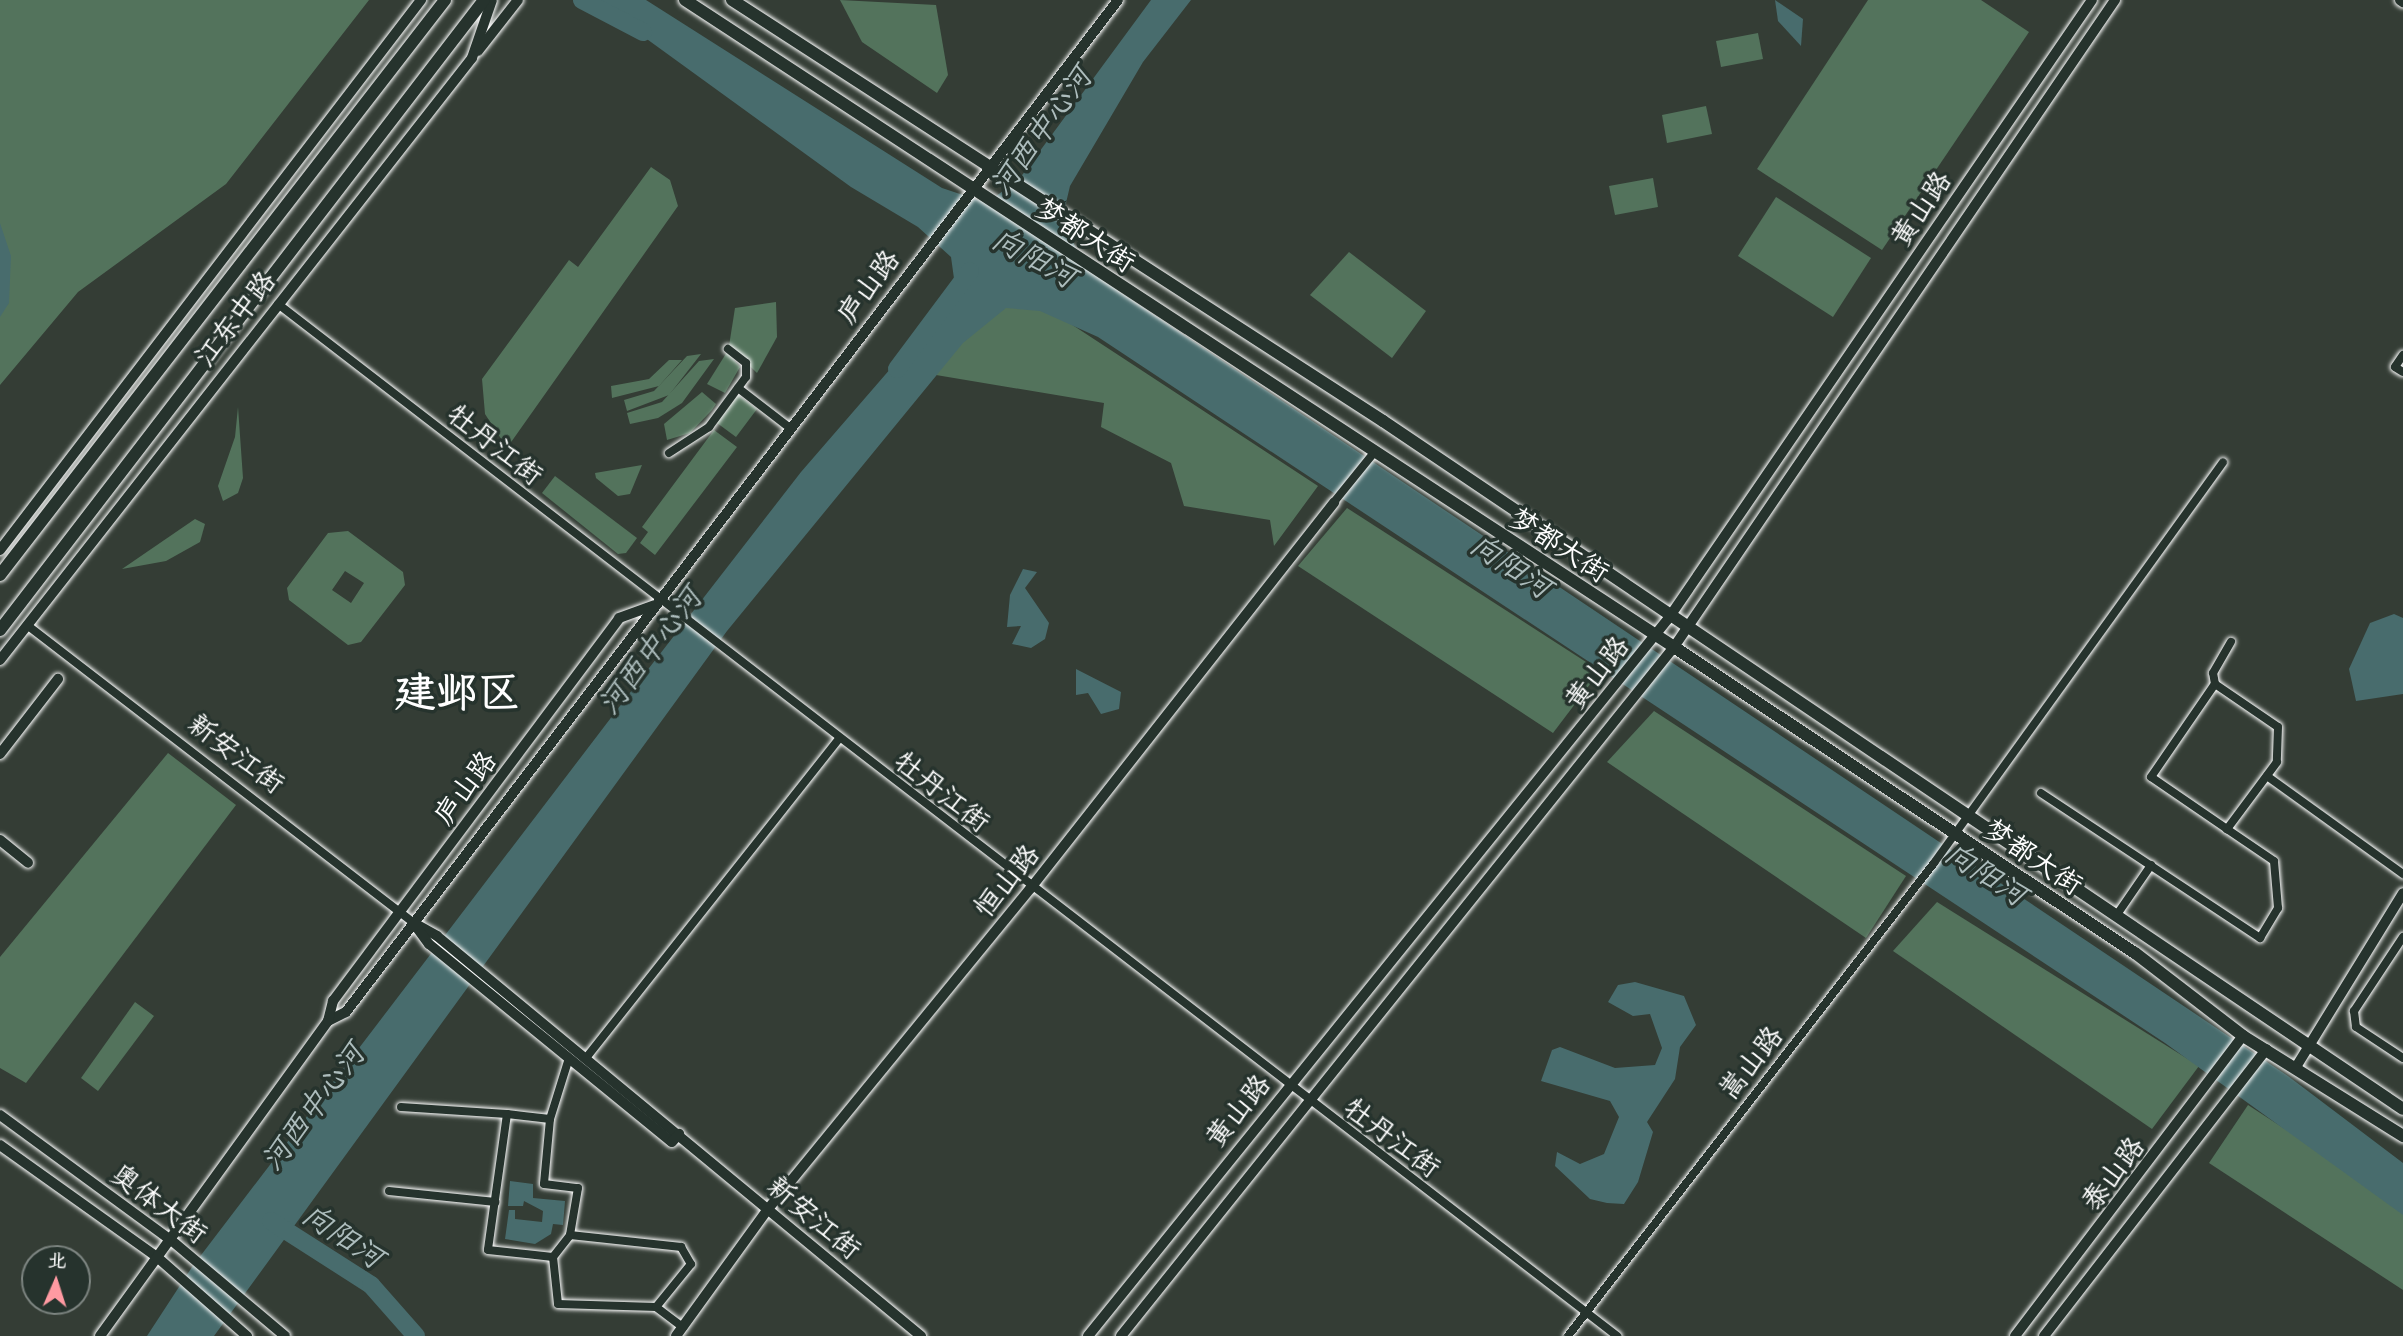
<!DOCTYPE html>
<html>
<head>
<meta charset="utf-8">
<style>
  body { margin:0 }
  #map { position:relative; width:2403px; height:1336px; overflow:hidden; background:#343d35; font-family:Caveat,"LXGW WenKai TC",sans-serif }
  div>[style] { position:absolute }
  .green>* { inset:0; background:#53735c }
  .water>* { inset:0; background:#486c6d }
  .river>* { height:18px; margin:-9px; padding:0 9px; transform-origin:9px; border-radius:9px; background:#486c6d }
  .roads { filter:drop-shadow(0 0 2px #fff) drop-shadow(0 0 2px #fff) }
  .street>* { height:8px; margin:-4px; padding:0 4px; transform-origin:4px; border-radius:4px; background:#26332d }
  .secondary>* { height:10px; margin:-5px; padding:0 5px; transform-origin:5px; border-radius:5px; background:#26332d }
  .primary>* { height:12px; margin:-6px; padding:0 6px; transform-origin:6px; border-radius:6px; background:#26332d }
  span { translate:-50% -50%; white-space:nowrap; text-align:center; line-height:1.15; -webkit-text-stroke:7px #26332d; paint-order:stroke }
  .street-label { font-size:28px; color:#fff }
  .water-label { font-size:30px; color:#adbdbd; font-style:italic }
  .town-label { font-size:42px; color:#fff; font-weight:700 }
  .north { position:absolute; left:21px; top:1245px; width:70px; height:70px; box-sizing:border-box; background:#26332d; border:2px solid #7d8581; border-radius:50%; rotate:3deg; font-size:19px; font-weight:700; line-height:28px; text-align:center; color:#fff }
  .north::after { content:''; display:block; margin:auto; width:24px; height:32px; background:#ff9aa2; clip-path:polygon(50% 0,100% 100%,50% 72%,0 100%) }
</style>
</head>
<body>
<div id="map">
  <div class="green">
    <i style="clip-path:polygon(0 0,369px 0,226px 184px,78px 292px,0 385px)"></i>
    <i style="clip-path:polygon(840px 0,936px 5px,948px 75px,937px 93px,862px 42px)"></i>
    <i style="clip-path:polygon(1868px 0,1981px 0,2029px 32px,1882px 250px,1757px 169px)"></i>
    <i style="clip-path:polygon(1758px 33px,1763px 59px,1721px 67px,1716px 41px)"></i>
    <i style="clip-path:polygon(1706px 106px,1712px 134px,1667px 143px,1662px 115px)"></i>
    <i style="clip-path:polygon(651px 167px,670px 180px,678px 206px,507px 448px,485px 414px,482px 379px,569px 260px,578px 267px)"></i>
    <i style="clip-path:polygon(1653px 178px,1658px 207px,1615px 215px,1609px 186px)"></i>
    <i style="clip-path:polygon(1776px 197px,1871px 258px,1833px 317px,1738px 256px)"></i>
    <i style="clip-path:polygon(1349px 252px,1426px 311px,1392px 358px,1310px 295px)"></i>
    <i style="clip-path:polygon(1016px 288px,1318px 486px,1274px 546px,1270px 520px,1184px 506px,1171px 463px,1101px 427px,1104px 403px,936px 375px,985px 293px)"></i>
    <i style="clip-path:polygon(776px 302px,777px 337px,757px 373px,729px 346px,735px 308px)"></i>
    <i style="clip-path:polygon(727px 352px,740px 367px,725px 393px,707px 384px)"></i>
    <i style="clip-path:polygon(701px 354px,669px 395px,627px 411px,624px 400px,654px 391px,687px 356px)"></i>
    <i style="clip-path:polygon(714px 359px,682px 403px,658px 418px,630px 424px,627px 413px,662px 402px,699px 361px)"></i>
    <i style="clip-path:polygon(669px 360px,682px 360px,659px 386px,612px 398px,611px 386px,649px 379px)"></i>
    <i style="clip-path:polygon(702px 392px,716px 404px,712px 410px,690px 433px,667px 440px,664px 424px)"></i>
    <i style="clip-path:polygon(738px 395px,757px 409px,736px 437px,717px 423px)"></i>
    <i style="clip-path:polygon(238px 407px,243px 478px,238px 493px,223px 501px,218px 486px,235px 437px)"></i>
    <i style="clip-path:polygon(714px 430px,737px 447px,655px 555px,640px 543px,648px 532px,642px 527px)"></i>
    <i style="clip-path:polygon(642px 465px,630px 494px,618px 496px,596px 478px,595px 473px)"></i>
    <i style="clip-path:polygon(555px 476px,637px 538px,626px 553px,618px 554px,542px 493px)"></i>
    <i style="clip-path:polygon(1347px 508px,1600px 671px,1553px 733px,1298px 566px)"></i>
    <i style="clip-path:polygon(195px 519px,205px 524px,200px 542px,166px 561px,122px 569px)"></i>
    <i style="clip-path:polygon(evenodd,348px 531px,403px 572px,405px 585px,361px 642px,348px 645px,289px 600px,287px 588px,328px 533px,348px 531px,345px 571px,364px 583px,351px 603px,332px 590px,345px 571px)"></i>
    <i style="clip-path:polygon(1654px 711px,1906px 876px,1866px 938px,1607px 762px)"></i>
    <i style="clip-path:polygon(168px 753px,236px 805px,26px 1083px,0 1068px,0 957px)"></i>
    <i style="clip-path:polygon(1937px 902px,2199px 1066px,2152px 1129px,1893px 951px)"></i>
    <i style="clip-path:polygon(135px 1002px,154px 1016px,98px 1091px,81px 1078px)"></i>
    <i style="clip-path:polygon(2248px 1105px,2403px 1206px,2403px 1290px,2209px 1163px)"></i>
  </div>
  <div class="water">
    <i style="clip-path:polygon(593px 0,646px 0,942px 188px,987px 203px,1020px 178px,1151px 0,1191px 0,1143px 62px,1070px 186px,1062px 220px,1087px 270px,2288px 1076px,2403px 1163px,2403px 1215px,2165px 1043px,1098px 337px,1040px 311px,1006px 308px,963px 343px,727px 631px,214px 1336px,147px 1336px,192px 1267px,639px 681px,801px 472px,956px 293px,951px 257px,918px 227px,851px 187px)"></i>
    <i style="clip-path:polygon(1775px 0,1803px 19px,1801px 46px,1778px 21px)"></i>
    <i style="clip-path:polygon(0 223px,11px 256px,9px 303px,0 317px)"></i>
    <i style="clip-path:polygon(1023px 569px,1037px 572px,1025px 588px,1049px 623px,1045px 639px,1031px 648px,1012px 644px,1021px 626px,1007px 627px,1010px 595px)"></i>
    <i style="clip-path:polygon(2394px 614px,2403px 618px,2403px 694px,2356px 701px,2349px 669px,2370px 623px)"></i>
    <i style="clip-path:polygon(1076px 669px,1121px 692px,1119px 709px,1101px 714px,1088px 693px,1076px 695px)"></i>
    <i style="clip-path:polygon(1635px 982px,1684px 996px,1696px 1025px,1680px 1047px,1675px 1079px,1647px 1122px,1653px 1132px,1638px 1182px,1624px 1204px,1607px 1203px,1590px 1199px,1555px 1166px,1557px 1152px,1580px 1164px,1604px 1154px,1619px 1117px,1610px 1101px,1541px 1081px,1552px 1050px,1560px 1047px,1615px 1068px,1655px 1065px,1662px 1048px,1650px 1014px,1633px 1016px,1608px 1002px,1618px 985px)"></i>
    <i style="clip-path:polygon(510px 1181px,533px 1184px,533px 1198px,565px 1201px,563px 1225px,553px 1224px,551px 1234px,535px 1244px,505px 1239px,509px 1210px,515px 1210px,515px 1219px,542px 1222px,543px 1211px,524px 1201px,523px 1206px,508px 1206px)"></i>
  </div>
  <div class="river">
    <i style="left:582px;top:0;width:69px;rotate:27.7deg"></i>
    <i style="left:897px;top:369px;width:122px;rotate:-53.3deg"></i>
    <i style="left:271px;top:1221px;width:119px;rotate:32.6deg"></i>
    <i style="left:371px;top:1285px;width:68px;rotate:48.6deg"></i>
  </div>
  <div class="roads">
    <div class="street">
      <i style="left:278px;top:304px;width:1691px;rotate:37.62deg"></i>
      <i style="left:2403px;top:355px;width:14px;rotate:124deg"></i>
      <i style="left:2395px;top:367px;width:9px;rotate:32deg"></i>
      <i style="left:738px;top:388px;width:66px;rotate:37.6deg"></i>
      <i style="left:669px;top:453px;width:48px;rotate:-33deg"></i>
      <i style="left:709px;top:427px;width:62px;rotate:-53.5deg"></i>
      <i style="left:746px;top:377px;width:14px;rotate:-90deg"></i>
      <i style="left:746px;top:363px;width:23px;rotate:-142deg"></i>
      <i style="left:1334px;top:502px;width:60px;rotate:-51deg"></i>
      <i style="left:27px;top:625px;width:488px;rotate:37.6deg"></i>
      <i style="left:2215px;top:684px;width:76px;rotate:34.3deg"></i>
      <i style="left:2278px;top:727px;width:35px;rotate:92deg"></i>
      <i style="left:2277px;top:762px;width:84px;rotate:126.7deg"></i>
      <i style="left:2227px;top:829px;width:92px;rotate:-145.6deg"></i>
      <i style="left:2151px;top:777px;width:113px;rotate:-55.5deg"></i>
      <i style="left:2215px;top:684px;width:11px;rotate:-100deg"></i>
      <i style="left:2213px;top:673px;width:36px;rotate:-60deg"></i>
      <i style="left:2267px;top:776px;width:168px;rotate:35.8deg"></i>
      <i style="left:2041px;top:793px;width:263px;rotate:33.5deg"></i>
      <i style="left:2260px;top:938px;width:35px;rotate:-59deg"></i>
      <i style="left:2278px;top:908px;width:47px;rotate:-94.9deg"></i>
      <i style="left:2274px;top:861px;width:57px;rotate:-145.8deg"></i>
      <i style="left:2116px;top:916px;width:62px;rotate:-55.5deg"></i>
      <i style="left:2403px;top:937px;width:89px;rotate:123.5deg"></i>
      <i style="left:2354px;top:1011px;width:16px;rotate:83deg"></i>
      <i style="left:2356px;top:1027px;width:56px;rotate:33.4deg"></i>
      <i style="left:569px;top:1058px;width:64px;rotate:107.3deg"></i>
      <i style="left:550px;top:1119px;width:43px;rotate:-173.4deg"></i>
      <i style="left:507px;top:1114px;width:137px;rotate:98deg"></i>
      <i style="left:488px;top:1250px;width:65px;rotate:6.1deg"></i>
      <i style="left:553px;top:1257px;width:47px;rotate:83.9deg"></i>
      <i style="left:558px;top:1304px;width:98px;rotate:1.8deg"></i>
      <i style="left:656px;top:1307px;width:34px;rotate:37deg"></i>
      <i style="left:586px;top:1058px;width:406px;rotate:-51.6deg"></i>
      <i style="left:401px;top:1107px;width:106px;rotate:3.8deg"></i>
      <i style="left:550px;top:1119px;width:65px;rotate:95.3deg"></i>
      <i style="left:544px;top:1184px;width:34px;rotate:7deg"></i>
      <i style="left:578px;top:1188px;width:48px;rotate:99.7deg"></i>
      <i style="left:570px;top:1235px;width:112px;rotate:6.2deg"></i>
      <i style="left:681px;top:1247px;width:20px;rotate:60deg"></i>
      <i style="left:691px;top:1264px;width:55px;rotate:129.1deg"></i>
      <i style="left:389px;top:1191px;width:107px;rotate:5.9deg"></i>
      <i style="left:553px;top:1257px;width:28px;rotate:-52deg"></i>
      <i style="left:1568px;top:1336px;width:598px;rotate:-52.27deg"></i>
      <i style="left:1934px;top:863px;width:494px;rotate:-54.2deg"></i>
    </div>
    <div class="secondary">
      <i style="left:2400px;top:0;width:4px;rotate:34deg"></i>
      <i style="left:478px;top:51px;width:65px;rotate:-51.9deg"></i>
      <i style="left:0;top:550px;width:693px;rotate:-52.57deg"></i>
      <i style="left:0;top:660px;width:765px;rotate:-51.9deg"></i>
      <i style="left:472px;top:58px;width:61px;rotate:-71deg"></i>
      <i style="left:0;top:754px;width:95px;rotate:-52.3deg"></i>
      <i style="left:0;top:840px;width:36px;rotate:39deg"></i>
      <i style="left:414px;top:923px;width:26px;rotate:29deg"></i>
      <i style="left:437px;top:936px;width:628px;rotate:39.57deg"></i>
      <i style="left:415px;top:925px;width:24px;rotate:54deg"></i>
      <i style="left:429px;top:944px;width:313px;rotate:39.2deg"></i>
      <i style="left:672px;top:1142px;width:11px;rotate:-49deg"></i>
      <i style="left:328px;top:1021px;width:20px;rotate:-27deg"></i>
      <i style="left:346px;top:1012px;width:1273px;rotate:-52.66deg"></i>
      <i style="left:2296px;top:1067px;width:204px;rotate:-58.4deg"></i>
      <i style="left:0;top:1115px;width:212px;rotate:36.2deg"></i>
      <i style="left:171px;top:1240px;width:149px;rotate:40.1deg"></i>
      <i style="left:0;top:1145px;width:193px;rotate:35.5deg"></i>
      <i style="left:157px;top:1257px;width:120px;rotate:41.3deg"></i>
      <i style="left:100px;top:1336px;width:389px;rotate:-54.1deg"></i>
      <i style="left:328px;top:1021px;width:21px;rotate:-76deg"></i>
      <i style="left:333px;top:1001px;width:478px;rotate:-53.2deg"></i>
      <i style="left:619px;top:618px;width:37px;rotate:-20deg"></i>
      <i style="left:676px;top:1336px;width:157px;rotate:-54.1deg"></i>
      <i style="left:768px;top:1209px;width:414px;rotate:-50.7deg"></i>
      <i style="left:1030px;top:889px;width:492px;rotate:-51.8deg"></i>
      <i style="left:1088px;top:1336px;width:922px;rotate:-51.03deg"></i>
      <i style="left:1668px;top:619px;width:750px;rotate:-55.59deg"></i>
      <i style="left:1121px;top:1336px;width:883px;rotate:-51.25deg"></i>
      <i style="left:1674px;top:647px;width:783px;rotate:-55.72deg"></i>
      <i style="left:2015px;top:1336px;width:377px;rotate:-52.8deg"></i>
      <i style="left:2044px;top:1336px;width:363px;rotate:-52.2deg"></i>
    </div>
    <div class="primary">
      <i style="left:685px;top:0;width:1182px;rotate:33.19deg"></i>
      <i style="left:1674px;top:647px;width:553px;rotate:33.58deg"></i>
      <i style="left:2135px;top:953px;width:136px;rotate:37.5deg"></i>
      <i style="left:2243px;top:1036px;width:189px;rotate:32deg"></i>
      <i style="left:732px;top:0;width:775px;rotate:32.89deg"></i>
      <i style="left:1383px;top:421px;width:1230px;rotate:34deg"></i>
      <i style="left:0;top:575px;width:727px;rotate:-52.26deg"></i>
      <i style="left:0;top:630px;width:794px;rotate:-52.47deg"></i>
    </div>
  </div>
  <div class="street-label">
    <span style="left:1921px;top:209px;rotate:-56deg">黄山路</span>
    <span style="left:1085px;top:235px;rotate:33deg">梦都大街</span>
    <span style="left:868px;top:287px;rotate:-53deg">庐山路</span>
    <span style="left:235px;top:319px;rotate:-52deg">江东中路</span>
    <span style="left:495px;top:445px;rotate:38deg">牡丹江街</span>
    <span style="left:1559px;top:545px;rotate:33deg">梦都大街</span>
    <span style="left:1597px;top:673px;rotate:-52deg">黄山路</span>
    <span style="left:236px;top:754px;rotate:37deg">新安江街</span>
    <span style="left:465px;top:788px;rotate:-53deg">庐山路</span>
    <span style="left:942px;top:792px;rotate:38deg">牡丹江街</span>
    <span style="left:2033px;top:857px;rotate:34deg">梦都大街</span>
    <span style="left:1007px;top:881px;rotate:-51deg">恒山路</span>
    <span style="left:1751px;top:1063px;rotate:-52deg">嵩山路</span>
    <span style="left:1238px;top:1111px;rotate:-51deg">黄山路</span>
    <span style="left:1392px;top:1138px;rotate:37deg">牡丹江街</span>
    <span style="left:2113px;top:1174px;rotate:-53deg">泰山路</span>
    <span style="left:159px;top:1204px;rotate:37deg">奥体大街</span>
    <span style="left:814px;top:1218px;rotate:40deg">新安江街</span>
  </div>
  <div class="water-label">
    <span style="left:1041px;top:131px;rotate:-54deg">河西中心河</span>
    <span style="left:1034px;top:258px;rotate:29deg">向阳河</span>
    <span style="left:1511px;top:566px;rotate:34deg">向阳河</span>
    <span style="left:650px;top:651px;rotate:-53deg">河西中心河</span>
    <span style="left:1986px;top:874px;rotate:33deg">向阳河</span>
    <span style="left:313px;top:1107px;rotate:-53deg">河西中心河</span>
    <span style="left:343px;top:1236px;rotate:34deg">向阳河</span>
  </div>
  <div class="town-label">
    <span style="left:457px;top:693px">建邺区</span>
  </div>
  <div class="north">北</div>
</div>
</body>
</html>
